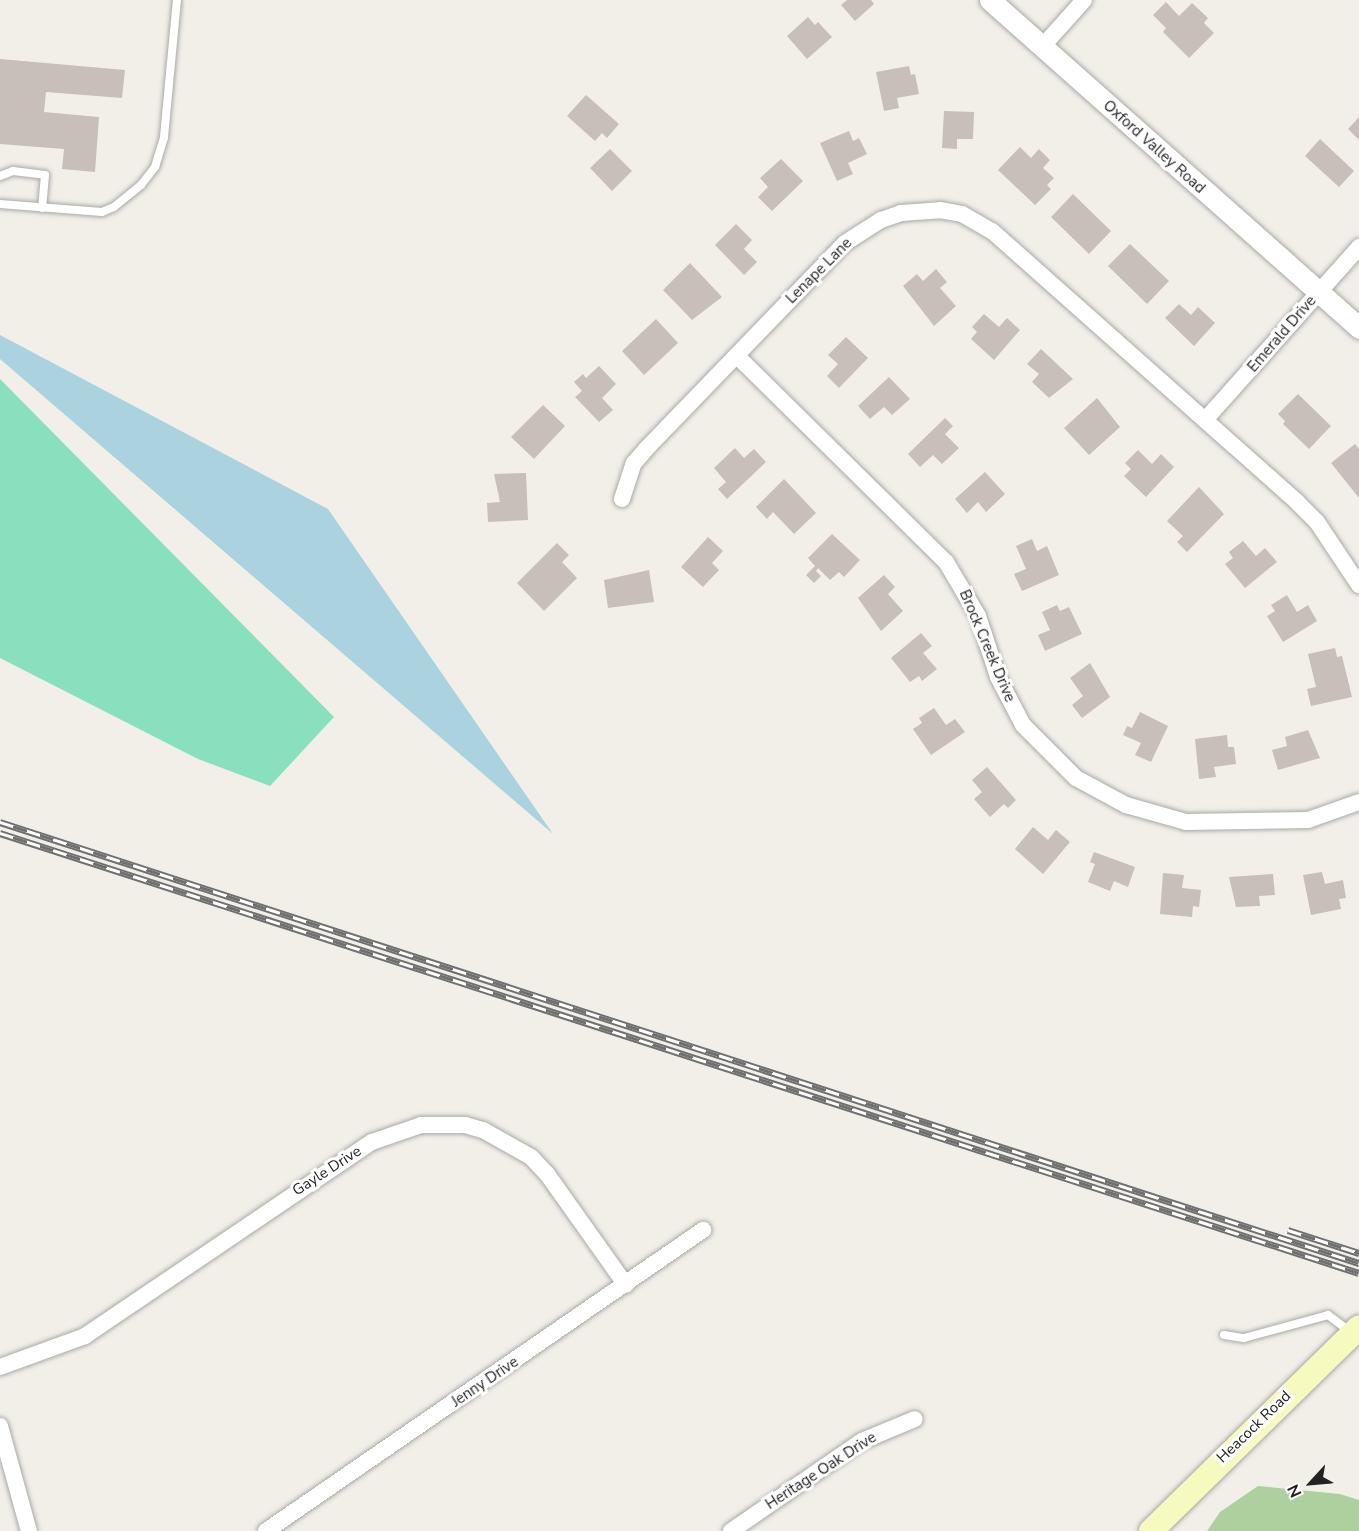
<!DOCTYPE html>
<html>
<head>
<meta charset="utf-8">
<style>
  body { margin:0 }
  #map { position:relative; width:1359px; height:1531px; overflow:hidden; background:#f2efe9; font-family:"Nunito Sans",sans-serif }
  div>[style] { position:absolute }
  .forest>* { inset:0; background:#add19e }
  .pitch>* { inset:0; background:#88e0be }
  .water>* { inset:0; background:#aad3df }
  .building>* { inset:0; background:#c7bfb8 }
  .roads { filter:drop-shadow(0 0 2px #a9a9a9) drop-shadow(0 0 2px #a9a9a9) }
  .service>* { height:8px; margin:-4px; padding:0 4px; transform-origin:4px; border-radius:4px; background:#fff }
  .minor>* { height:16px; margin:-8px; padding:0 8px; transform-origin:8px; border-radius:8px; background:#fff }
  .tertiary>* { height:21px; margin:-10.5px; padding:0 10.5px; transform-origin:10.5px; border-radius:10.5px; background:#fff }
  .secondary>* { height:24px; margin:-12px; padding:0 12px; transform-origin:12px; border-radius:12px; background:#f7fabf }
  .rail>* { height:7px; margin-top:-3.5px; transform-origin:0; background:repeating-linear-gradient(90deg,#fff 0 14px,#707070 0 28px); box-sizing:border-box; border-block:2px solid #707070 }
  span { translate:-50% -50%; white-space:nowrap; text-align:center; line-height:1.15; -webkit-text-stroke:6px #fff; paint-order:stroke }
  .street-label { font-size:15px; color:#222 }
  .north { position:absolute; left:1281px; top:1453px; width:60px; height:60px; -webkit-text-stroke:4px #fff; paint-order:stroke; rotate:244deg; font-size:16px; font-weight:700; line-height:24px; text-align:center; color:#222 }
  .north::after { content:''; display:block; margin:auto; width:21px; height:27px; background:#222; clip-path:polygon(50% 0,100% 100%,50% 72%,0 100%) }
</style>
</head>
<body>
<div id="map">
  <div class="forest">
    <i style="clip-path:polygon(1258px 1486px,1340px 1494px,1359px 1500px,1359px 1531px,1207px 1531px,1220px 1512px)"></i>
  </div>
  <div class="pitch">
    <i style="clip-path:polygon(0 379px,334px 717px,270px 786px,198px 759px,0 658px)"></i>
  </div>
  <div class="water">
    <i style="clip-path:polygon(0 335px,328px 509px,553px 834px,0 359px)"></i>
  </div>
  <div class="building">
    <i style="clip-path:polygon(847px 0,871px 0,874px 4px,855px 21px,841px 5px)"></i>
    <i style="clip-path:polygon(1166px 2px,1179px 16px,1192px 3px,1208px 18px,1204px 23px,1214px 33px,1189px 58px,1163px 32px,1166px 28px,1153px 15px)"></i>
    <i style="clip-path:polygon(808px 17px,815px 25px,818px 22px,832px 37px,807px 59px,787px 36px)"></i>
    <i style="clip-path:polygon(0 59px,125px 70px,122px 98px,46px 92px,44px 112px,99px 117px,95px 172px,62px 169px,64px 149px,0 144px)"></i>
    <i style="clip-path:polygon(909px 66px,911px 75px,915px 74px,919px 94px,897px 98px,899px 108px,884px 111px,876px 72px)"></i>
    <i style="clip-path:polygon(586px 95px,619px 124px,607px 138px,602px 133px,595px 141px,567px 116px)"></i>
    <i style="clip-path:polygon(944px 111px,974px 112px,973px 139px,957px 139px,957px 149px,942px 148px)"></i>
    <i style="clip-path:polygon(1359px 117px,1359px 140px,1348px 129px)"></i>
    <i style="clip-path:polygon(849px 131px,853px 141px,859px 138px,867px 154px,848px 163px,853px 174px,837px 181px,820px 143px)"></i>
    <i style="clip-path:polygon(1320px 139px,1354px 171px,1339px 187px,1305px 156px)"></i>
    <i style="clip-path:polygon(1020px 147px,1031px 158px,1039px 149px,1050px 160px,1043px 168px,1054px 178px,1047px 185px,1051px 189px,1035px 205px,998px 170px)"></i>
    <i style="clip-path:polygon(610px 149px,632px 171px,612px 191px,590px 168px)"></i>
    <i style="clip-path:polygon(781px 159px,803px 181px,772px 211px,758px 197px,768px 187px,760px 178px)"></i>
    <i style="clip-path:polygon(1073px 194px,1111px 231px,1089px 254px,1051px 217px)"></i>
    <i style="clip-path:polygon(736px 224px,752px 240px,744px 249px,757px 262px,744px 275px,715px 245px)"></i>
    <i style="clip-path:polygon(1130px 244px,1169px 281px,1147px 304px,1108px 266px)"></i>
    <i style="clip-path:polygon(690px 263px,722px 297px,692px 320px,663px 290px)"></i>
    <i style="clip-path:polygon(936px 269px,947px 282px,940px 288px,956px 306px,934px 326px,903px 286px,917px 274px,923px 281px)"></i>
    <i style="clip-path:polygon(1179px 304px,1191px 315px,1198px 307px,1215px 323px,1194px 346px,1165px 318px)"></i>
    <i style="clip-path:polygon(984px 314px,999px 327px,1007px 318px,1020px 330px,994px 360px,971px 339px,977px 332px,972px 327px)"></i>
    <i style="clip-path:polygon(656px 319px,678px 343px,644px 375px,622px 351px)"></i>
    <i style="clip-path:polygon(846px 337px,868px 358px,839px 388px,827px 376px,838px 364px,828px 355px)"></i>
    <i style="clip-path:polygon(1041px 349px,1073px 379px,1049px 398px,1032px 382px,1039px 374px,1027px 364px)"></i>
    <i style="clip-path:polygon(599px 366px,616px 384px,602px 398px,613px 410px,599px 422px,575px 397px,582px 391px,574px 382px,583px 374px,586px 378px)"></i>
    <i style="clip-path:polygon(889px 377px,910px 399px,892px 415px,884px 407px,870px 419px,858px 406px)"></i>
    <i style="clip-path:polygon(1298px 394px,1331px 426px,1309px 449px,1283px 424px,1285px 421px,1278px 414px)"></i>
    <i style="clip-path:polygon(1097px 398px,1120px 427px,1089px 455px,1064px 428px)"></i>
    <i style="clip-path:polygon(543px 405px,565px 426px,534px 459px,511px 437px)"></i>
    <i style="clip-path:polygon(945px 418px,953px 426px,945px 434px,959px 448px,942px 464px,933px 455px,920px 467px,908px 454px)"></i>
    <i style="clip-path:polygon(1355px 444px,1359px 449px,1359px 498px,1331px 463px)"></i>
    <i style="clip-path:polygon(735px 448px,744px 458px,754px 449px,766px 462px,727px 499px,718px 489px,726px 482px,714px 468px)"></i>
    <i style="clip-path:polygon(1138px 450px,1152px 464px,1161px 454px,1174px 467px,1146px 497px,1124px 476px,1131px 469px,1125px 463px)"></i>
    <i style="clip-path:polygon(985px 472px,1005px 494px,986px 512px,978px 502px,967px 513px,955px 499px)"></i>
    <i style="clip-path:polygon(526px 473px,528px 520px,488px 522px,487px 503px,500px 502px,494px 474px)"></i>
    <i style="clip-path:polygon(784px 479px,816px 513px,794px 534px,773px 512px,767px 519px,756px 507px)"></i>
    <i style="clip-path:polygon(1199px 487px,1224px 514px,1187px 552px,1177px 542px,1183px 536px,1167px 521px)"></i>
    <i style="clip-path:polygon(832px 534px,860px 560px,844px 577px,839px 572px,830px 580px,818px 568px,816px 571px,821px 576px,814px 583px,806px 575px,815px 566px,808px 558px)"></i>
    <i style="clip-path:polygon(708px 537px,723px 551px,712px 563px,719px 570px,703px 587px,681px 567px)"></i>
    <i style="clip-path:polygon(1032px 539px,1037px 551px,1047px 546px,1059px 575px,1022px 591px,1014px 574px,1026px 569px,1016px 546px)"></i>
    <i style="clip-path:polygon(1243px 541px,1256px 556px,1265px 548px,1277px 562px,1245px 588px,1225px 564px,1233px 558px,1229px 552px)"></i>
    <i style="clip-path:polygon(557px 543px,569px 555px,562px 562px,577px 578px,544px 611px,517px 583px)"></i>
    <i style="clip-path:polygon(649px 570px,654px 602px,608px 608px,604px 580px)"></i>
    <i style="clip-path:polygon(884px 575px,895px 587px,888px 594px,903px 611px,881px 631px,858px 598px)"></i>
    <i style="clip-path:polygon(1287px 595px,1297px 612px,1308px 605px,1317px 621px,1283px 642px,1267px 616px,1275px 611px,1271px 605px)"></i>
    <i style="clip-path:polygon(1057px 605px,1060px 611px,1069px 607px,1082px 634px,1045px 651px,1038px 635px,1050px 630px,1042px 612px)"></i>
    <i style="clip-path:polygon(921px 633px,932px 646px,923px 653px,937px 669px,922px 681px,919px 676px,910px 682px,891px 658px)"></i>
    <i style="clip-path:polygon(1335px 648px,1337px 657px,1342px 656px,1352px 697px,1311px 706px,1307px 689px,1316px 687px,1308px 654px)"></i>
    <i style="clip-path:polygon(1090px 663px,1110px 697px,1082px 718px,1072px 705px,1083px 696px,1070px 678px)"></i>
    <i style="clip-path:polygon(934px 708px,946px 725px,955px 719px,965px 732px,931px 755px,913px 729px,922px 723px,919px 718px)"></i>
    <i style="clip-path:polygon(1140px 712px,1168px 726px,1151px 762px,1135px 755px,1141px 743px,1123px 735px,1127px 726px,1132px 728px)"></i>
    <i style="clip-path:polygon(1308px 730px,1320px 758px,1278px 770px,1272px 750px,1287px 746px,1285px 737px)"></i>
    <i style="clip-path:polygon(1227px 735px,1228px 747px,1234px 747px,1236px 764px,1214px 767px,1216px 777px,1199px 779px,1195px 739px)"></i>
    <i style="clip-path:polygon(987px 767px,1016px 800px,1008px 808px,1004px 804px,990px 817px,974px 799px,982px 792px,972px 780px)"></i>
    <i style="clip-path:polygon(1033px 827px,1048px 840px,1056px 830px,1070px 842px,1043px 874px,1015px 849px)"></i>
    <i style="clip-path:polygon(1094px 852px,1135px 867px,1128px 887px,1114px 881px,1110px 891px,1088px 882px,1095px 864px,1090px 862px)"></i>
    <i style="clip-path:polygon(1322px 872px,1325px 884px,1343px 880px,1346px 898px,1339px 899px,1341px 909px,1311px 915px,1303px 875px)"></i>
    <i style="clip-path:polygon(1163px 873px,1184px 875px,1182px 888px,1201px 890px,1199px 907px,1193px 906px,1192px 917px,1160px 914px)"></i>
    <i style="clip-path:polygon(1273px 874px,1275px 895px,1259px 896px,1260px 906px,1236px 907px,1229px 877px)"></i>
  </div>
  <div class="roads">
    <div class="service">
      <i style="left:0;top:176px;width:14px;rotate:-21deg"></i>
      <i style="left:13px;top:171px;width:32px;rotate:7deg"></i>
      <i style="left:45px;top:175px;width:33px;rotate:95deg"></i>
      <i style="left:0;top:204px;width:102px;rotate:4.5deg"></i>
      <i style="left:102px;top:212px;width:13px;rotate:-23deg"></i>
      <i style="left:114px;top:207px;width:35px;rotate:-39deg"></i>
      <i style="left:141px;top:185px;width:23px;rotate:-52deg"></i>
      <i style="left:155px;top:167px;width:31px;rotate:-73deg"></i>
      <i style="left:164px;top:137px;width:138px;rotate:-84.6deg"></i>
      <i style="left:1224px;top:1335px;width:20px;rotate:9deg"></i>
      <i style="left:1244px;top:1338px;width:87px;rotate:-15.3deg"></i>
      <i style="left:1328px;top:1315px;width:30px;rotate:37deg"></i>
    </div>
    <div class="minor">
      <i style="left:1042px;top:47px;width:63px;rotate:-48.2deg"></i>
      <i style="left:738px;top:357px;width:292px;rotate:44.6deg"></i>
      <i style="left:946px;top:562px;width:63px;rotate:59.3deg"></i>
      <i style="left:978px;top:616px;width:64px;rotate:71.8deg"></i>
      <i style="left:998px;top:677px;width:54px;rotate:62.5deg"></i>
      <i style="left:1023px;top:725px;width:75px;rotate:45deg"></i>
      <i style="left:1076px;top:778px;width:57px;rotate:28.4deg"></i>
      <i style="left:1126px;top:805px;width:62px;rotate:15.8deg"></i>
      <i style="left:1186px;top:822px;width:122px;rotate:-0.9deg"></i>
      <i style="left:1308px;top:820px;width:54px;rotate:-19.4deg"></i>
      <i style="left:1205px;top:420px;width:232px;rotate:-48.3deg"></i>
      <i style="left:622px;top:499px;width:38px;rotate:-72deg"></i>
      <i style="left:634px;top:463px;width:18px;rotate:-49deg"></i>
      <i style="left:646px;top:449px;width:286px;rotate:-46deg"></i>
      <i style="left:845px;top:243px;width:43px;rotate:-32.6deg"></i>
      <i style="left:881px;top:220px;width:21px;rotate:-19deg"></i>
      <i style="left:901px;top:213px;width:39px;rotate:-4deg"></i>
      <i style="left:940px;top:210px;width:22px;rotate:10deg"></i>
      <i style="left:962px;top:214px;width:34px;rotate:30deg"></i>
      <i style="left:992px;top:231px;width:408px;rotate:41.6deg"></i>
      <i style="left:1297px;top:502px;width:28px;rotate:45deg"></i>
      <i style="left:1317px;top:522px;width:76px;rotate:56.3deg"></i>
      <i style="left:0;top:1367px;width:90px;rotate:-20deg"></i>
      <i style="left:85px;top:1336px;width:346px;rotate:-34.1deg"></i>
      <i style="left:372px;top:1142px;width:52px;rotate:-19.1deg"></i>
      <i style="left:421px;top:1125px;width:44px"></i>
      <i style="left:465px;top:1125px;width:19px;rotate:16deg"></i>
      <i style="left:483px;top:1130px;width:55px;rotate:29.4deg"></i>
      <i style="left:531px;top:1157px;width:23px;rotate:47deg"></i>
      <i style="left:547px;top:1174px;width:136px;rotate:54.6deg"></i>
      <i style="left:0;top:1426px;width:109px;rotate:74.6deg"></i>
      <i style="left:266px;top:1531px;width:531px;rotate:-34.56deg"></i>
      <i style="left:731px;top:1531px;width:159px;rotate:-34.5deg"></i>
      <i style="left:862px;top:1441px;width:57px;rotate:-22.5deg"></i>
    </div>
    <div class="tertiary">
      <i style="left:990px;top:0;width:494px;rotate:41.6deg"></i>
    </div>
    <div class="secondary">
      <i style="left:1151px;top:1531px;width:291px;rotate:-44.4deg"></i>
    </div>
  </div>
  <div class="rail">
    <i style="left:0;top:822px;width:1429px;rotate:17.98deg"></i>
    <i style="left:0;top:833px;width:1428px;rotate:17.94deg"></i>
    <i style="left:1288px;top:1230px;width:75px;rotate:17.9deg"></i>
  </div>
  <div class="street-label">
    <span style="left:1154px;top:147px;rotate:42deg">Oxford Valley Road</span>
    <span style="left:819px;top:271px;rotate:-45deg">Lenape Lane</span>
    <span style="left:1282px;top:334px;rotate:-49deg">Emerald Drive</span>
    <span style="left:987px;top:646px;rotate:67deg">Brock Creek Drive</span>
    <span style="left:327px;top:1171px;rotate:-33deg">Gayle Drive</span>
    <span style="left:485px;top:1382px;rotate:-34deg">Jenny Drive</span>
    <span style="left:1254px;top:1427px;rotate:-44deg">Heacock Road</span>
    <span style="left:821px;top:1471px;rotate:-33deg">Heritage Oak Drive</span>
  </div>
  <div class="north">N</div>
</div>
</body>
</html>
